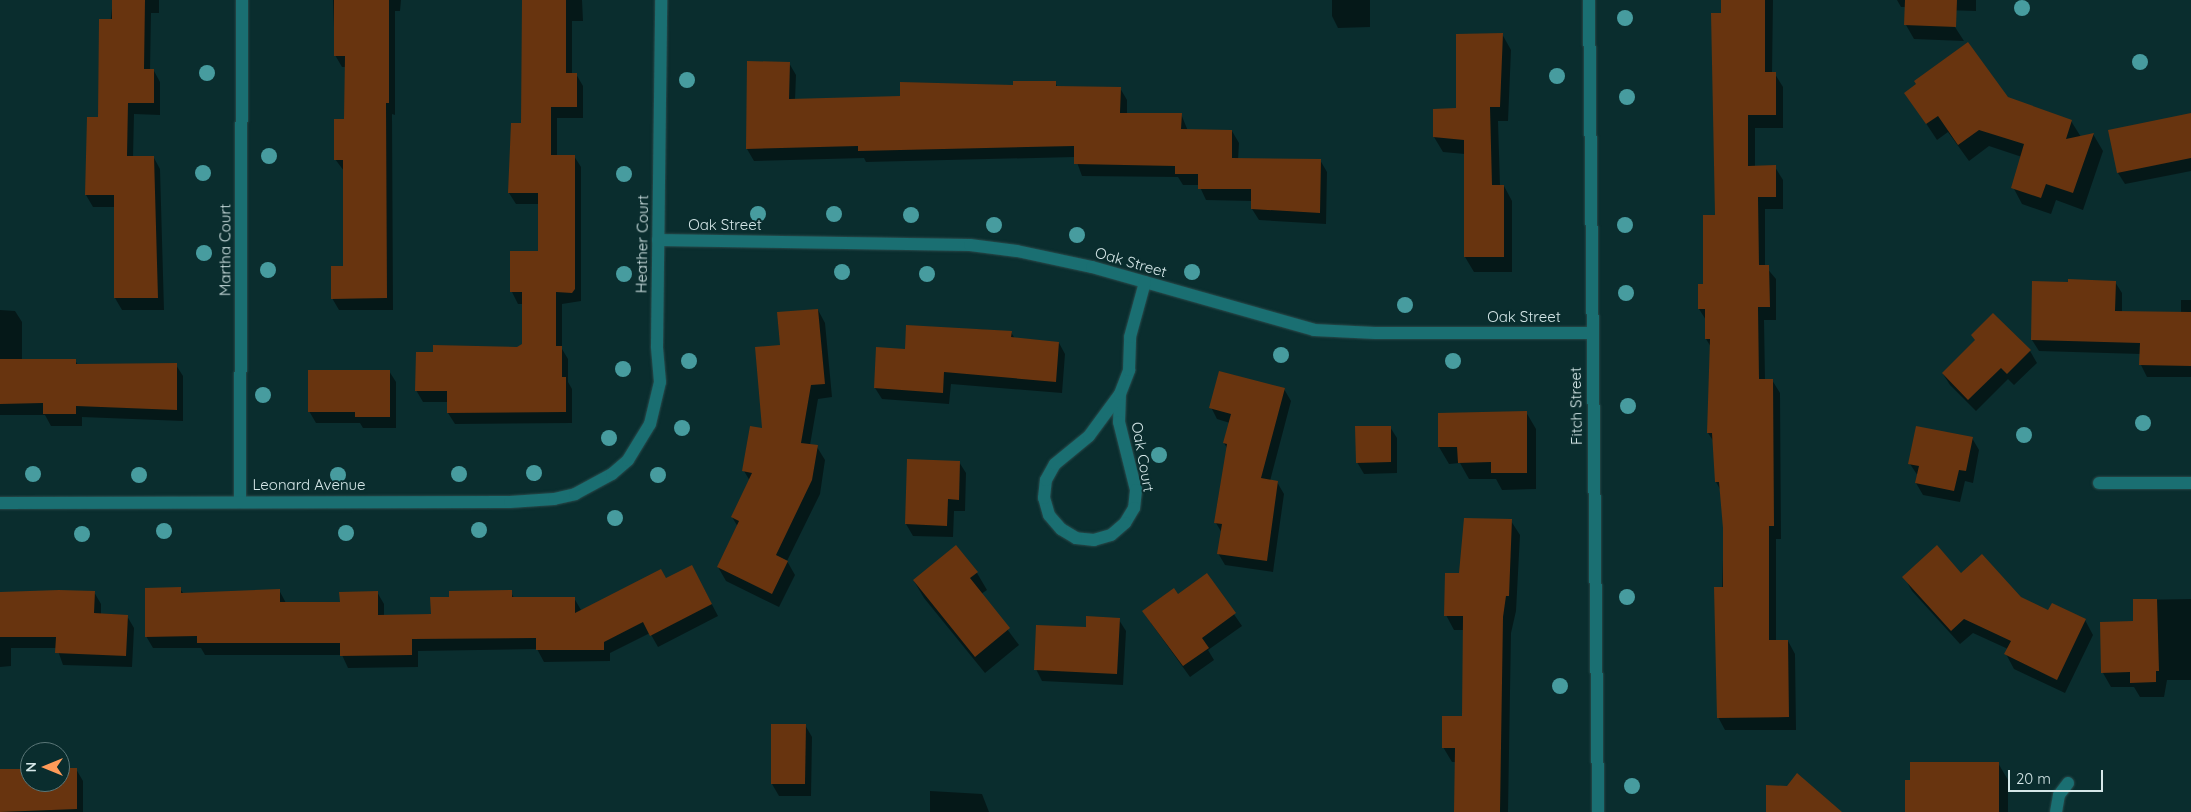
<!DOCTYPE html>
<html>
<head>
<meta charset="utf-8">
<style>
  body { margin:0 }
  #map { position:relative; width:2191px; height:812px; overflow:hidden; background:#0a2d2e; font-family:Quicksand,sans-serif }
  div>[style] { position:absolute }
  .shadow>* { inset:0; background:#0007 }
  .building>* { inset:0; background:#68340f }
  .roads { filter:drop-shadow(0 0 1px #2a4b4c) drop-shadow(0 0 1px #2a4b4c) }
  .service>* { height:12px; margin:-6px; padding:0 6px; transform-origin:6px; border-radius:6px; background:#1a6f72 }
  .minor>* { height:12px; margin:-6px; padding:0 6px; transform-origin:6px; border-radius:6px; background:#1a6f72 }
  .tertiary>* { height:12px; margin:-6px; padding:0 6px; transform-origin:6px; border-radius:6px; background:#1a6f72 }
  .trees>* { width:16px; height:16px; margin:-8px; border-radius:50%; background:#479c9f }
  span { translate:-50% -50%; white-space:nowrap; text-align:center; line-height:1.15; -webkit-text-stroke:4px #0a2d2e; paint-order:stroke }
  .street-label { font-size:15px; color:#d5e7e8 }
  .north { position:absolute; left:20px; top:742px; width:50px; height:50px; box-sizing:border-box; background:#0a2d2e; border:1px solid #5b7778; border-radius:50%; rotate:270deg; font-size:14px; font-weight:700; line-height:20px; text-align:center; color:#d5e7e8 }
  .north::after { content:''; display:block; margin:auto; width:18px; height:22px; background:#ff9b59; clip-path:polygon(50% 0,100% 100%,50% 72%,0 100%) }
  .scale { position:absolute; left:2008px; top:770px; width:95px; height:22px; box-sizing:border-box; border:2px solid #d5e7e8; border-top:0; padding-left:6px; font-size:15px; line-height:18px; white-space:nowrap; color:#d5e7e8; -webkit-text-stroke:4px #0a2d2e; paint-order:stroke }
</style>
</head>
<body>
<div id="map">
  <div class="shadow">
    <i style="clip-path:polygon(113px 0,159px 0,159px 13px,151px 13px,150px 71px,154px 71px,160px 82px,160px 115px,134px 114px,133px 158px,154px 158px,160px 169px,164px 310px,122px 310px,115px 298px,115px 207px,93px 207px,86px 195px,88px 118px,99px 118px)"></i>
    <i style="clip-path:polygon(333px 0,401px 0,400px 11px,395px 11px,395px 115px,392px 114px,393px 310px,339px 310px,332px 298px,344px 267px,344px 171px,335px 159px,346px 120px,346px 67px,342px 67px,335px 55px)"></i>
    <i style="clip-path:polygon(522px 0,582px 0,583px 21px,572px 21px,572px 74px,576px 74px,583px 86px,583px 118px,557px 118px,557px 156px,574px 156px,581px 167px,581px 301px,562px 304px,562px 349px,568px 359px,568px 382px,572px 389px,572px 423px,455px 424px,448px 413px,448px 402px,423px 402px,416px 390px,523px 345px,523px 304px,518px 304px,512px 292px,539px 253px,539px 204px,516px 204px,509px 193px,522px 125px)"></i>
    <i style="clip-path:polygon(1332px 0,1370px 0,1370px 27px,1338px 28px,1332px 16px)"></i>
    <i style="clip-path:polygon(1722px 0,1773px 0,1772px 74px,1775px 74px,1783px 87px,1783px 128px,1755px 128px,1755px 167px,1775px 167px,1783px 180px,1783px 209px,1765px 209px,1765px 266px,1776px 279px,1776px 320px,1764px 320px,1765px 380px,1772px 380px,1780px 393px,1781px 539px,1776px 539px,1776px 641px,1788px 641px,1795px 654px,1796px 730px,1725px 730px,1718px 717px,1724px 528px,1721px 491px,1716px 482px,1714px 442px,1708px 433px,1711px 347px,1706px 339px,1706px 320px,1699px 309px,1716px 216px)"></i>
    <i style="clip-path:polygon(1897px 0,1976px 0,1976px 11px,1944px 10px,1964px 41px,1914px 39px,1906px 25px,1906px 7px,1901px 7px)"></i>
    <i style="clip-path:polygon(1502px 34px,1511px 50px,1508px 121px,1498px 121px,1500px 186px,1504px 186px,1512px 201px,1512px 272px,1474px 272px,1465px 257px,1465px 154px,1443px 152px,1434px 137px,1457px 109px)"></i>
    <i style="clip-path:polygon(748px 62px,789px 63px,796px 75px,795px 100px,901px 97px,1055px 82px,1058px 88px,1120px 88px,1127px 100px,1127px 114px,1181px 114px,1188px 131px,1232px 131px,1239px 143px,1238px 160px,1320px 160px,1327px 172px,1326px 224px,1259px 220px,1252px 209px,1252px 201px,1206px 200px,1199px 185px,1183px 185px,1178px 177px,1082px 176px,1075px 157px,866px 162px,864px 158px,754px 161px,747px 149px)"></i>
    <i style="clip-path:polygon(1906px 93px,2007px 98px,2071px 121px,2081px 137px,2093px 134px,2103px 151px,2083px 210px,2056px 200px,2051px 214px,2022px 204px,2013px 187px,2022px 157px,1989px 146px,1969px 161px,1948px 132px,1937px 140px)"></i>
    <i style="clip-path:polygon(2191px 115px,2191px 171px,2125px 184px,2118px 173px)"></i>
    <i style="clip-path:polygon(2115px 282px,2122px 293px,2122px 312px,2181px 313px,2181px 300px,2191px 300px,2191px 377px,2147px 377px,2141px 365px,2141px 354px,2039px 351px,2032px 340px)"></i>
    <i style="clip-path:polygon(0 310px,15px 311px,22px 322px,22px 360px,75px 360px,78px 365px,176px 365px,183px 376px,183px 421px,82px 417px,82px 426px,51px 426px,45px 415px,0 415px)"></i>
    <i style="clip-path:polygon(818px 310px,825px 323px,832px 397px,818px 399px,810px 445px,817px 447px,825px 460px,820px 494px,787px 561px,795px 575px,779px 607px,726px 581px,718px 567px,738px 527px,732px 517px,750px 481px,744px 471px,763px 429px,781px 346px)"></i>
    <i style="clip-path:polygon(976px 329px,1011px 332px,1015px 339px,1059px 343px,1065px 354px,1062px 393px,951px 384px,949px 404px,882px 399px,875px 388px,906px 350px,975px 332px)"></i>
    <i style="clip-path:polygon(2030px 351px,2037px 363px,2014px 385px,2008px 379px,1976px 411px,1950px 385px,1943px 374px)"></i>
    <i style="clip-path:polygon(389px 371px,396px 382px,396px 428px,363px 428px,360px 423px,316px 423px,309px 411px)"></i>
    <i style="clip-path:polygon(1284px 389px,1291px 401px,1270px 481px,1277px 482px,1284px 494px,1273px 572px,1225px 565px,1218px 553px,1222px 533px,1216px 523px,1227px 448px,1224px 443px,1230px 423px,1217px 419px,1211px 407px)"></i>
    <i style="clip-path:polygon(1526px 412px,1536px 429px,1536px 489px,1502px 490px,1496px 479px,1469px 479px,1460px 463px,1449px 464px,1439px 447px)"></i>
    <i style="clip-path:polygon(1390px 427px,1397px 438px,1397px 473px,1364px 474px,1357px 462px)"></i>
    <i style="clip-path:polygon(1972px 438px,1979px 450px,1973px 483px,1965px 481px,1960px 502px,1923px 495px,1916px 483px,1918px 476px,1910px 464px)"></i>
    <i style="clip-path:polygon(959px 462px,966px 473px,965px 511px,954px 511px,953px 537px,913px 536px,906px 524px)"></i>
    <i style="clip-path:polygon(1511px 521px,1520px 535px,1516px 611px,1511px 633px,1508px 812px,1456px 812px,1456px 762px,1452px 762px,1443px 747px,1463px 717px,1464px 630px,1454px 630px,1446px 615px,1460px 574px)"></i>
    <i style="clip-path:polygon(956px 547px,977px 573px,987px 590px,981px 594px,1019px 645px,985px 673px,924px 598px,914px 581px)"></i>
    <i style="clip-path:polygon(1961px 574px,2049px 611px,2085px 620px,2093px 635px,2065px 693px,2014px 669px,2006px 654px,2008px 649px,1973px 633px,1960px 644px,1912px 591px,1904px 577px)"></i>
    <i style="clip-path:polygon(1207px 575px,1242px 626px,1208px 650px,1214px 660px,1190px 677px,1151px 623px,1178px 596px)"></i>
    <i style="clip-path:polygon(698px 578px,718px 616px,658px 647px,650px 633px,610px 653px,610px 661px,544px 662px,537px 649px,418px 651px,418px 667px,348px 668px,342px 655px,205px 655px,201px 648px,153px 648px,146px 636px,180px 589px,184px 594px,279px 590px,286px 603px,341px 603px,377px 592px,384px 604px,384px 616px,432px 616px,450px 598px,511px 592px,514px 598px,574px 598px,581px 610px,666px 580px)"></i>
    <i style="clip-path:polygon(94px 592px,101px 604px,101px 615px,127px 616px,134px 628px,132px 667px,63px 665px,57px 648px,11px 648px,11px 666px,0 667px,0 593px)"></i>
    <i style="clip-path:polygon(2191px 599px,2191px 680px,2167px 680px,2164px 697px,2140px 697px,2134px 687px,2111px 687px,2103px 673px,2134px 622px,2134px 600px)"></i>
    <i style="clip-path:polygon(1119px 620px,1126px 631px,1123px 685px,1042px 681px,1036px 669px,1087px 629px)"></i>
    <i style="clip-path:polygon(772px 725px,805px 725px,812px 737px,811px 796px,779px 796px,772px 784px)"></i>
    <i style="clip-path:polygon(1998px 763px,2008px 780px,2008px 812px,1906px 812px)"></i>
    <i style="clip-path:polygon(60px 769px,76px 769px,83px 781px,83px 812px,0 812px,0 770px,30px 770px,30px 782px,60px 782px)"></i>
    <i style="clip-path:polygon(930px 791px,982px 794px,989px 812px,881px 812px,930px 812px)"></i>
  </div>
  <div class="building">
    <i style="clip-path:polygon(112px 0,145px 0,144px 69px,154px 69px,154px 103px,128px 103px,127px 156px,154px 156px,158px 298px,114px 298px,114px 195px,85px 195px,87px 117px,98px 117px,99px 19px,112px 19px)"></i>
    <i style="clip-path:polygon(334px 0,389px 0,389px 103px,386px 103px,387px 298px,331px 299px,331px 266px,343px 266px,343px 160px,334px 160px,334px 119px,344px 119px,345px 56px,334px 56px)"></i>
    <i style="clip-path:polygon(522px 0,566px 0,566px 73px,577px 73px,577px 107px,551px 107px,551px 155px,575px 155px,575px 289px,572px 293px,556px 292px,556px 346px,562px 346px,562px 377px,566px 377px,566px 412px,447px 413px,447px 391px,415px 391px,416px 352px,433px 352px,433px 345px,517px 347px,522px 344px,522px 292px,510px 292px,510px 251px,538px 251px,538px 193px,508px 193px,511px 123px,521px 123px)"></i>
    <i style="clip-path:polygon(1721px 0,1765px 0,1765px 72px,1776px 72px,1776px 115px,1748px 115px,1748px 166px,1776px 165px,1776px 197px,1758px 197px,1759px 265px,1769px 265px,1770px 307px,1758px 307px,1759px 379px,1773px 379px,1774px 526px,1769px 526px,1769px 640px,1788px 640px,1789px 717px,1717px 718px,1714px 587px,1723px 587px,1723px 528px,1719px 482px,1715px 482px,1712px 433px,1707px 433px,1710px 339px,1705px 339px,1705px 309px,1698px 309px,1698px 284px,1703px 284px,1703px 215px,1715px 215px,1711px 13px,1721px 13px)"></i>
    <i style="clip-path:polygon(1905px 0,1957px 0,1956px 27px,1904px 25px)"></i>
    <i style="clip-path:polygon(1503px 33px,1500px 107px,1490px 107px,1492px 185px,1504px 185px,1504px 257px,1464px 257px,1464px 140px,1433px 137px,1433px 109px,1456px 108px,1456px 34px)"></i>
    <i style="clip-path:polygon(1968px 42px,2008px 97px,2072px 120px,2066px 139px,2094px 133px,2073px 193px,2046px 184px,2041px 198px,2011px 188px,2024px 144px,1979px 130px,1958px 145px,1938px 116px,1926px 124px,1904px 93px,1916px 84px,1914px 81px)"></i>
    <i style="clip-path:polygon(747px 61px,790px 62px,789px 99px,900px 96px,900px 82px,1013px 85px,1013px 81px,1056px 81px,1056px 86px,1121px 87px,1120px 113px,1182px 113px,1181px 129px,1232px 130px,1232px 158px,1321px 159px,1320px 213px,1251px 209px,1251px 189px,1198px 189px,1198px 174px,1175px 174px,1175px 166px,1074px 164px,1074px 146px,858px 151px,858px 146px,746px 149px)"></i>
    <i style="clip-path:polygon(2191px 113px,2191px 158px,2117px 173px,2108px 130px)"></i>
    <i style="clip-path:polygon(2068px 279px,2116px 281px,2115px 311px,2191px 312px,2191px 366px,2139px 365px,2140px 343px,2031px 340px,2032px 281px,2068px 282px)"></i>
    <i style="clip-path:polygon(818px 309px,825px 384px,811px 385px,801px 443px,818px 445px,812px 480px,776px 555px,788px 561px,772px 594px,717px 567px,739px 521px,731px 517px,752px 473px,742px 471px,750px 426px,762px 428px,755px 347px,780px 345px,777px 312px)"></i>
    <i style="clip-path:polygon(1993px 313px,2031px 350px,2007px 374px,2001px 368px,1968px 400px,1942px 373px,1975px 340px,1971px 335px)"></i>
    <i style="clip-path:polygon(906px 325px,1012px 331px,1011px 337px,1059px 342px,1056px 382px,944px 372px,943px 393px,874px 388px,876px 347px,905px 349px)"></i>
    <i style="clip-path:polygon(0 359px,76px 359px,76px 364px,177px 363px,177px 410px,76px 406px,76px 414px,43px 414px,43px 403px,0 404px)"></i>
    <i style="clip-path:polygon(308px 370px,390px 370px,390px 417px,355px 417px,355px 412px,308px 412px)"></i>
    <i style="clip-path:polygon(1219px 371px,1285px 388px,1261px 478px,1278px 481px,1267px 561px,1217px 554px,1222px 524px,1214px 523px,1227px 444px,1223px 443px,1231px 414px,1209px 408px)"></i>
    <i style="clip-path:polygon(1527px 411px,1527px 473px,1491px 473px,1491px 462px,1458px 463px,1457px 447px,1438px 447px,1438px 413px)"></i>
    <i style="clip-path:polygon(1355px 426px,1391px 426px,1391px 462px,1356px 463px)"></i>
    <i style="clip-path:polygon(1916px 426px,1973px 437px,1966px 471px,1959px 470px,1954px 491px,1915px 483px,1919px 466px,1908px 464px)"></i>
    <i style="clip-path:polygon(907px 459px,960px 461px,959px 500px,948px 499px,947px 526px,905px 524px)"></i>
    <i style="clip-path:polygon(1464px 518px,1512px 519px,1509px 596px,1506px 596px,1503px 617px,1500px 812px,1454px 812px,1455px 748px,1442px 748px,1442px 716px,1462px 716px,1463px 616px,1444px 616px,1445px 573px,1459px 573px)"></i>
    <i style="clip-path:polygon(956px 545px,978px 572px,970px 578px,1010px 628px,975px 657px,913px 580px)"></i>
    <i style="clip-path:polygon(1937px 545px,1961px 573px,1982px 554px,2021px 597px,2048px 610px,2052px 603px,2086px 619px,2057px 680px,2004px 654px,2011px 641px,1964px 619px,1951px 631px,1902px 577px)"></i>
    <i style="clip-path:polygon(692px 565px,712px 604px,650px 636px,643px 622px,604px 642px,604px 650px,536px 650px,536px 638px,412px 639px,412px 655px,340px 656px,340px 643px,197px 643px,197px 636px,145px 637px,145px 588px,181px 587px,181px 593px,280px 589px,280px 602px,340px 602px,339px 592px,378px 591px,378px 615px,431px 614px,430px 597px,449px 597px,449px 591px,512px 590px,512px 597px,575px 597px,575px 613px,661px 569px,666px 578px)"></i>
    <i style="clip-path:polygon(1207px 573px,1236px 613px,1202px 638px,1209px 648px,1183px 666px,1142px 611px,1174px 588px,1178px 594px)"></i>
    <i style="clip-path:polygon(59px 590px,95px 591px,94px 613px,128px 615px,126px 656px,55px 653px,56px 637px,0 637px,0 592px)"></i>
    <i style="clip-path:polygon(2133px 599px,2157px 599px,2159px 671px,2156px 671px,2156px 682px,2130px 683px,2130px 672px,2101px 673px,2100px 622px,2133px 621px)"></i>
    <i style="clip-path:polygon(1086px 616px,1120px 618px,1117px 674px,1034px 670px,1036px 625px,1086px 627px)"></i>
    <i style="clip-path:polygon(771px 724px,806px 724px,805px 784px,771px 784px)"></i>
    <i style="clip-path:polygon(1910px 762px,1999px 762px,1999px 812px,1905px 812px,1905px 780px,1910px 780px)"></i>
    <i style="clip-path:polygon(60px 768px,77px 768px,77px 809px,0 812px,0 769px,30px 769px,30px 782px,60px 782px)"></i>
    <i style="clip-path:polygon(1797px 773px,1842px 812px,1766px 812px,1766px 785px,1787px 786px)"></i>
  </div>
  <div class="roads">
    <div class="service">
      <i style="left:2056px;top:812px;width:17px;rotate:-80deg"></i>
      <i style="left:2059px;top:795px;width:15px;rotate:-53deg"></i>
    </div>
    <div class="minor">
      <i style="left:658px;top:240px;width:312px;rotate:0.9deg"></i>
      <i style="left:970px;top:245px;width:47px;rotate:7.3deg"></i>
      <i style="left:1017px;top:251px;width:77px;rotate:12deg"></i>
      <i style="left:1092px;top:267px;width:231px;rotate:15.8deg"></i>
      <i style="left:1314px;top:330px;width:61px;rotate:2.8deg"></i>
      <i style="left:1375px;top:333px;width:216px"></i>
      <i style="left:1120px;top:394px;width:28px;rotate:92deg"></i>
      <i style="left:1119px;top:422px;width:70px;rotate:76deg"></i>
      <i style="left:1136px;top:490px;width:18px;rotate:96deg"></i>
      <i style="left:1134px;top:508px;width:17px;rotate:121deg"></i>
      <i style="left:1125px;top:523px;width:18px;rotate:139deg"></i>
      <i style="left:1111px;top:535px;width:18px;rotate:164deg"></i>
      <i style="left:1094px;top:540px;width:18px;rotate:-174deg"></i>
      <i style="left:1076px;top:538px;width:17px;rotate:-149deg"></i>
      <i style="left:1061px;top:529px;width:18px;rotate:-131deg"></i>
      <i style="left:1049px;top:515px;width:18px;rotate:-106deg"></i>
      <i style="left:1044px;top:498px;width:18px;rotate:-84deg"></i>
      <i style="left:1046px;top:480px;width:18px;rotate:-61deg"></i>
      <i style="left:1055px;top:464px;width:44px;rotate:-39.5deg"></i>
      <i style="left:1089px;top:436px;width:52px;rotate:-53.6deg"></i>
      <i style="left:1120px;top:394px;width:26px;rotate:-69deg"></i>
      <i style="left:1129px;top:370px;width:33px;rotate:-88deg"></i>
      <i style="left:1130px;top:337px;width:57px;rotate:-74.7deg"></i>
      <i style="left:2099px;top:483px;width:92px"></i>
      <i style="left:240px;top:501px;width:501px;rotate:-89.77deg"></i>
      <i style="left:0;top:503px;width:510px;rotate:-0.11deg"></i>
      <i style="left:510px;top:502px;width:44px;rotate:-3.9deg"></i>
      <i style="left:554px;top:499px;width:22px;rotate:-13deg"></i>
      <i style="left:575px;top:494px;width:42px;rotate:-28.4deg"></i>
      <i style="left:612px;top:474px;width:21px;rotate:-41deg"></i>
      <i style="left:628px;top:460px;width:42px;rotate:-58.6deg"></i>
      <i style="left:650px;top:424px;width:43px;rotate:-76.6deg"></i>
      <i style="left:660px;top:382px;width:36px;rotate:-95deg"></i>
      <i style="left:657px;top:346px;width:346px;rotate:-89.3deg"></i>
    </div>
    <div class="tertiary">
      <i style="left:1589px;top:0;width:812px;rotate:89.36deg"></i>
    </div>
  </div>
  <div class="trees">
    <i style="left:2022px;top:8px"></i>
    <i style="left:1625px;top:18px"></i>
    <i style="left:2140px;top:62px"></i>
    <i style="left:207px;top:73px"></i>
    <i style="left:1557px;top:76px"></i>
    <i style="left:687px;top:80px"></i>
    <i style="left:1627px;top:97px"></i>
    <i style="left:269px;top:156px"></i>
    <i style="left:203px;top:173px"></i>
    <i style="left:624px;top:174px"></i>
    <i style="left:758px;top:214px"></i>
    <i style="left:834px;top:214px"></i>
    <i style="left:911px;top:215px"></i>
    <i style="left:994px;top:225px"></i>
    <i style="left:1625px;top:225px"></i>
    <i style="left:1077px;top:235px"></i>
    <i style="left:204px;top:253px"></i>
    <i style="left:268px;top:270px"></i>
    <i style="left:842px;top:272px"></i>
    <i style="left:1192px;top:272px"></i>
    <i style="left:624px;top:274px"></i>
    <i style="left:927px;top:274px"></i>
    <i style="left:1626px;top:293px"></i>
    <i style="left:1405px;top:305px"></i>
    <i style="left:1281px;top:355px"></i>
    <i style="left:689px;top:361px"></i>
    <i style="left:1453px;top:361px"></i>
    <i style="left:623px;top:369px"></i>
    <i style="left:263px;top:395px"></i>
    <i style="left:1628px;top:406px"></i>
    <i style="left:2143px;top:423px"></i>
    <i style="left:682px;top:428px"></i>
    <i style="left:2024px;top:435px"></i>
    <i style="left:609px;top:438px"></i>
    <i style="left:1159px;top:455px"></i>
    <i style="left:534px;top:473px"></i>
    <i style="left:33px;top:474px"></i>
    <i style="left:459px;top:474px"></i>
    <i style="left:139px;top:475px"></i>
    <i style="left:338px;top:475px"></i>
    <i style="left:658px;top:475px"></i>
    <i style="left:615px;top:518px"></i>
    <i style="left:479px;top:530px"></i>
    <i style="left:164px;top:531px"></i>
    <i style="left:346px;top:533px"></i>
    <i style="left:82px;top:534px"></i>
    <i style="left:1627px;top:597px"></i>
    <i style="left:1560px;top:686px"></i>
    <i style="left:1632px;top:786px"></i>
  </div>
  <div class="street-label">
    <span style="left:725px;top:225px">Oak Street</span>
    <span style="left:642px;top:244px;rotate:-89deg">Heather Court</span>
    <span style="left:225px;top:250px;rotate:-90deg">Martha Court</span>
    <span style="left:1131px;top:262px;rotate:16deg">Oak Street</span>
    <span style="left:1524px;top:317px">Oak Street</span>
    <span style="left:1576px;top:406px;rotate:-91deg">Fitch Street</span>
    <span style="left:1143px;top:457px;rotate:80deg">Oak Court</span>
    <span style="left:309px;top:485px">Leonard Avenue</span>
  </div>
  <div class="north">N</div>
  <div class="scale">20 m</div>
</div>
</body>
</html>
